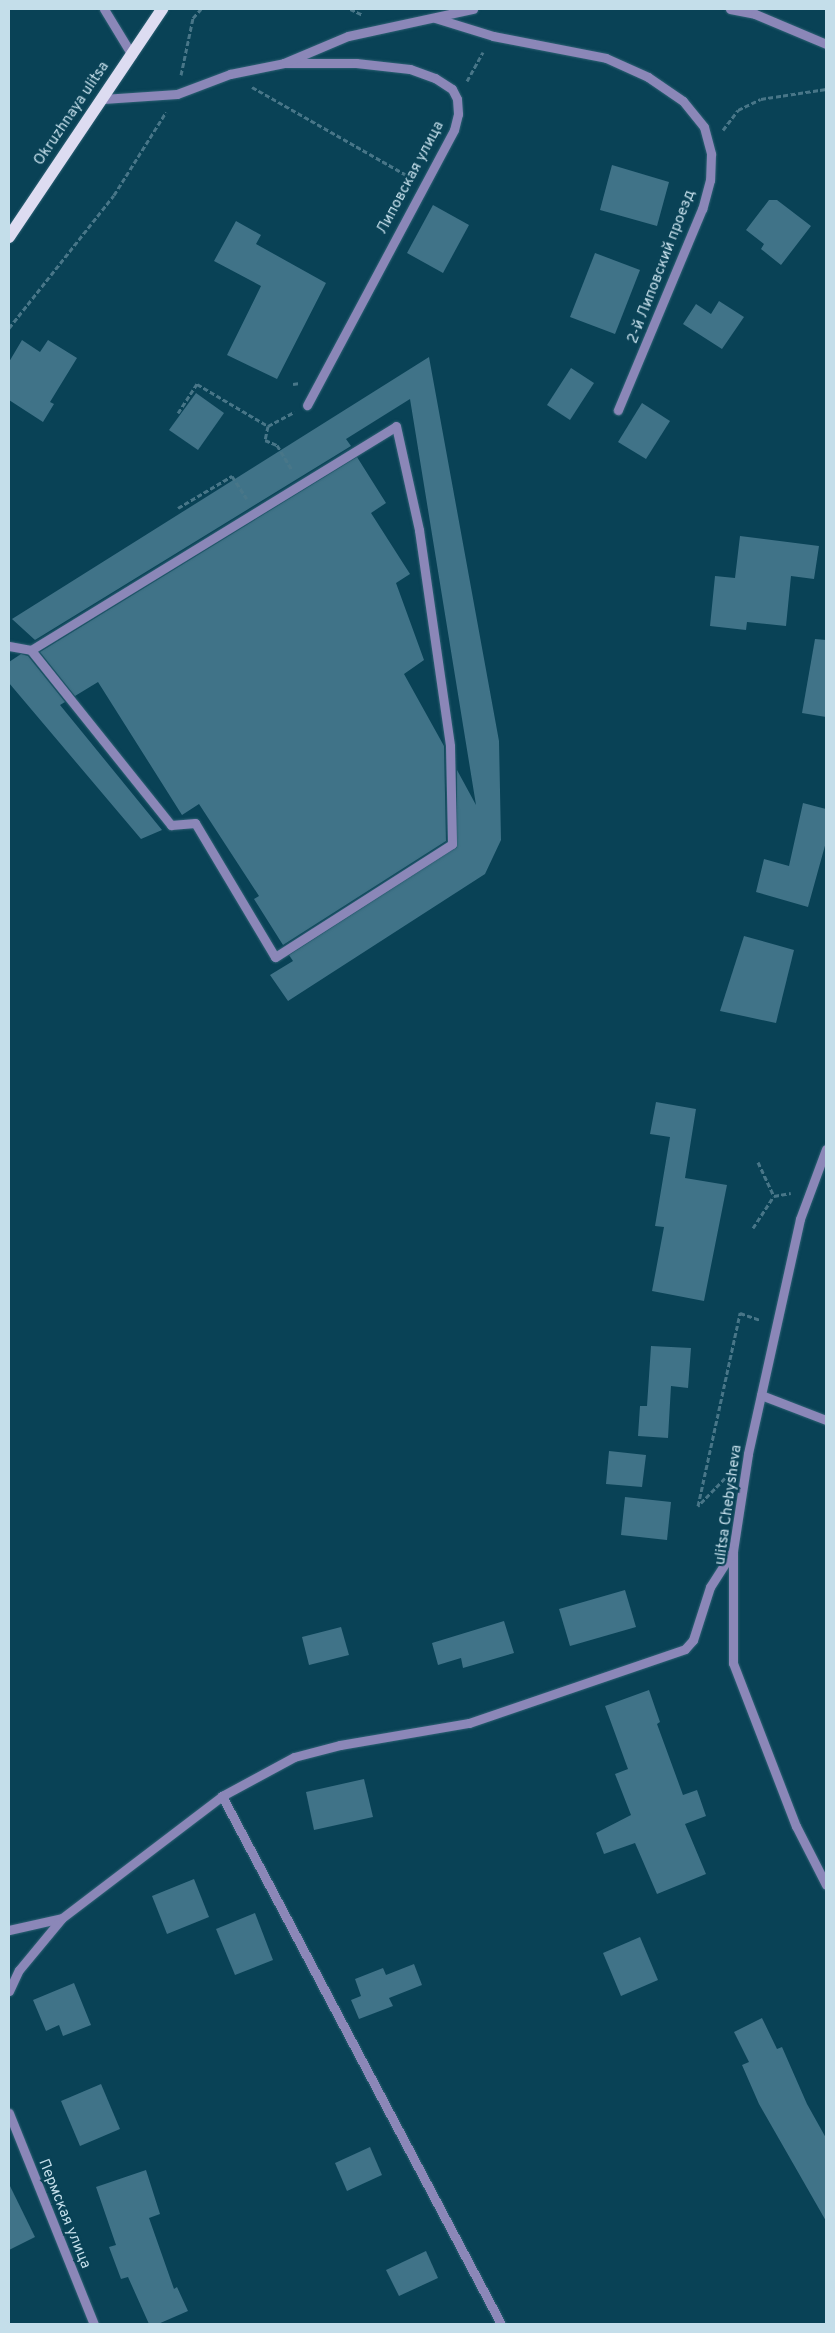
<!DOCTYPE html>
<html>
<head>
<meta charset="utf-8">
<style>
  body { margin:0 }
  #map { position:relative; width:835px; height:2333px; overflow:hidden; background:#094256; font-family:Overpass,sans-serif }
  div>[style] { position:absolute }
  .building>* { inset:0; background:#407388 }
  .path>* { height:3px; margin-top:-1.5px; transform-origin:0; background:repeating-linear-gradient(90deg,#487688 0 5px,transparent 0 7.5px) }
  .roads { filter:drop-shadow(0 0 1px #2e6174) drop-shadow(0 0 1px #2e6174) }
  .minor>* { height:9px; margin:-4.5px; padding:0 4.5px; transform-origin:4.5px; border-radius:4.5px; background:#8b87b8 }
  .major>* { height:12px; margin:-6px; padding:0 6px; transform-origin:6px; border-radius:6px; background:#dddcf1 }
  span { translate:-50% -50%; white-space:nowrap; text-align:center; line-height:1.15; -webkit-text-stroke:4.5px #094256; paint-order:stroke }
  .street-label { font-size:15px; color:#c4deea }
  .frame { position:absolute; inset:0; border:10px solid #c4deea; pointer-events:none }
</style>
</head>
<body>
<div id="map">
  <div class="building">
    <i style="clip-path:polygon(612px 165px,669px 182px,657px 226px,600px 210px)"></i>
    <i style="clip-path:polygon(769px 200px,777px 200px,811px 226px,781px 265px,761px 249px,764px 244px,746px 230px)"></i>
    <i style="clip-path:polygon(433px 205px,469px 225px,443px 273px,407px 253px)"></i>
    <i style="clip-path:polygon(236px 221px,261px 235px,256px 244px,326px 283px,277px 379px,227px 355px,261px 286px,214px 261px)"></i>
    <i style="clip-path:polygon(595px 253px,640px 270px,615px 334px,570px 317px)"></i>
    <i style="clip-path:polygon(719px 301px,744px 317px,722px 349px,683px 324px,696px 304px,711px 314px)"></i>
    <i style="clip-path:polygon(22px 340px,40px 352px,48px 340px,77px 358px,50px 402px,54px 404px,43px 422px,9px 400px,9px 362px)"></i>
    <i style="clip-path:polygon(429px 357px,499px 741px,501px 840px,485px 874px,288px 1001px,270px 975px,293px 961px,289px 955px,457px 847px,457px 770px,476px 805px,410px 399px,346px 439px,351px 446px,35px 640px,12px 619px)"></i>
    <i style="clip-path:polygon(571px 368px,594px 383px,570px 420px,547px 405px)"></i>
    <i style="clip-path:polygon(196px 393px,224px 413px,198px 450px,169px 430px)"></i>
    <i style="clip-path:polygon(642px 403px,670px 421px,646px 459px,618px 442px)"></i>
    <i style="clip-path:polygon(357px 457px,386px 503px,371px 513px,410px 574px,396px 583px,424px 660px,404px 674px,444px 746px,446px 841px,283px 945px,254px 899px,259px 896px,199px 804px,182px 815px,98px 682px,75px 696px,40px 652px)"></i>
    <i style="clip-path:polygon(740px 536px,819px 546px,814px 579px,791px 576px,786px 626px,747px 622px,746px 630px,710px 626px,715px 576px,735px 578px)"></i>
    <i style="clip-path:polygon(815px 639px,826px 640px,826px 717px,802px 713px)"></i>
    <i style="clip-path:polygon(21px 654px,28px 656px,65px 702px,60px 705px,162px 830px,141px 839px,9px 683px,9px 662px)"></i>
    <i style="clip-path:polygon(803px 803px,826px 809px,826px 842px,808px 907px,756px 892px,764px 859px,789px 866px)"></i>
    <i style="clip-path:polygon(744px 936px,794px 950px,776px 1023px,720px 1011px)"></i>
    <i style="clip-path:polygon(656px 1102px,696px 1109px,685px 1178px,727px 1185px,704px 1301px,652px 1291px,664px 1227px,655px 1226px,670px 1137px,650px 1134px)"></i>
    <i style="clip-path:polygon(651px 1346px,691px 1348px,688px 1388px,671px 1386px,668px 1438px,638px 1436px,640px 1406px,647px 1406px)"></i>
    <i style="clip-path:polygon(609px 1451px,646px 1455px,642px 1487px,606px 1484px)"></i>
    <i style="clip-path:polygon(625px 1497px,671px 1502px,667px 1540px,621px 1535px)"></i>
    <i style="clip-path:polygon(625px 1590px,636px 1627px,570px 1646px,559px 1609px)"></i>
    <i style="clip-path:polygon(504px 1621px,514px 1653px,463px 1668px,461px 1658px,438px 1665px,432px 1643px)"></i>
    <i style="clip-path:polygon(341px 1627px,349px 1655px,309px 1665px,302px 1637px)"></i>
    <i style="clip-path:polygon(649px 1690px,660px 1722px,657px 1724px,683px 1795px,697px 1790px,706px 1816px,685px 1824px,706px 1874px,657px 1894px,635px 1843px,604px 1854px,596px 1833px,631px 1815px,615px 1774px,628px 1769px,605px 1706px)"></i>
    <i style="clip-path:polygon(364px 1779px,373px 1817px,314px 1830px,306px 1792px)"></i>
    <i style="clip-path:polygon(194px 1879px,209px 1917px,167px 1934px,152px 1896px)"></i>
    <i style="clip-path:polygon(255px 1913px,273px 1960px,235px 1975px,216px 1929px)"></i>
    <i style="clip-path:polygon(640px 1937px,658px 1980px,621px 1996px,603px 1953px)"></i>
    <i style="clip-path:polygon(414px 1964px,422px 1985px,389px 1998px,393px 2006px,359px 2019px,351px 2000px,361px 1996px,355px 1979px,383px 1968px,386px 1975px)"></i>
    <i style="clip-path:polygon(74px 1983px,91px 2025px,63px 2036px,59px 2025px,46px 2031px,33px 2000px)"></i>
    <i style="clip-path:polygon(762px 2018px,777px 2049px,782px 2047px,807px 2104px,826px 2138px,826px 2221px,759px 2104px,742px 2065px,749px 2062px,734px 2032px)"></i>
    <i style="clip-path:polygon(101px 2084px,120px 2129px,80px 2146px,61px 2101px)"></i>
    <i style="clip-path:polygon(370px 2147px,382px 2175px,347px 2191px,335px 2163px)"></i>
    <i style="clip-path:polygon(146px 2170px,160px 2214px,149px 2218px,174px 2289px,177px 2287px,188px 2311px,158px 2324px,149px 2324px,128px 2277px,121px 2279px,109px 2247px,116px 2245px,96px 2187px)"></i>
    <i style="clip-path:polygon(9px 2184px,35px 2237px,9px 2250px)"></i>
    <i style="clip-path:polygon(426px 2251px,438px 2278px,399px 2296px,386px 2270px)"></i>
  </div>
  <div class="path">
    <i style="left:350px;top:9px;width:14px;rotate:25deg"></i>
    <i style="left:181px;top:75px;width:58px;rotate:-78.1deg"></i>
    <i style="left:193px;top:18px;width:12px;rotate:-48deg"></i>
    <i style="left:467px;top:81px;width:33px;rotate:-61deg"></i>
    <i style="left:252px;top:87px;width:182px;rotate:29.7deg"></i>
    <i style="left:723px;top:130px;width:25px;rotate:-53deg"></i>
    <i style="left:738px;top:110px;width:25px;rotate:-26deg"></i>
    <i style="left:761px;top:99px;width:66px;rotate:-8.7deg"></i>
    <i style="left:9px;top:328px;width:169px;rotate:-51.7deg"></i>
    <i style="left:114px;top:195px;width:98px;rotate:-57.9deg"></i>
    <i style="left:293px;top:384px;width:7px;rotate:-8deg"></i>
    <i style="left:178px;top:413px;width:35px;rotate:-57deg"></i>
    <i style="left:197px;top:384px;width:82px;rotate:30.6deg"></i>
    <i style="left:268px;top:426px;width:30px;rotate:-28deg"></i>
    <i style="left:268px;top:426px;width:14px;rotate:102deg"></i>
    <i style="left:265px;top:440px;width:13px;rotate:23deg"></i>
    <i style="left:277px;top:445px;width:29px;rotate:59deg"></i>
    <i style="left:178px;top:508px;width:63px;rotate:-30.7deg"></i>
    <i style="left:232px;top:476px;width:27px;rotate:57deg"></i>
    <i style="left:758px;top:1162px;width:38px;rotate:65deg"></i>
    <i style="left:753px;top:1228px;width:38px;rotate:-57deg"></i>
    <i style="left:774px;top:1196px;width:17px;rotate:-10deg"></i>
    <i style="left:725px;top:1478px;width:39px;rotate:134deg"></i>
    <i style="left:698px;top:1506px;width:198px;rotate:-77.7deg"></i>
    <i style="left:740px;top:1313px;width:21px;rotate:19deg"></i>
  </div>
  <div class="roads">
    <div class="minor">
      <i style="left:104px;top:9px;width:54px;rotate:58.7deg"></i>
      <i style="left:730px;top:9px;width:25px;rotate:11deg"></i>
      <i style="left:755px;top:14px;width:77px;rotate:22.9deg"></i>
      <i style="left:435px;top:18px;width:61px;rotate:17.2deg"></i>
      <i style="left:493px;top:36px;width:115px;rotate:11deg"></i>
      <i style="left:606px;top:58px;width:46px;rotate:24.3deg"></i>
      <i style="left:648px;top:77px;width:42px;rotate:34.4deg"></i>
      <i style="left:683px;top:101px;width:33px;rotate:51deg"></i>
      <i style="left:704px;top:127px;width:28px;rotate:75deg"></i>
      <i style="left:711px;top:154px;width:26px;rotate:92deg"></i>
      <i style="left:710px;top:180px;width:30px;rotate:105deg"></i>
      <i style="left:702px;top:209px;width:218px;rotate:112.7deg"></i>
      <i style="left:284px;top:63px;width:72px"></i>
      <i style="left:356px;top:63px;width:54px;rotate:6.3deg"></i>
      <i style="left:410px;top:69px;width:27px;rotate:20deg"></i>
      <i style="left:435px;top:78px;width:20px;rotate:33deg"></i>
      <i style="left:452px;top:89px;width:11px;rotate:63deg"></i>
      <i style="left:457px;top:99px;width:15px;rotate:86deg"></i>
      <i style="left:458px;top:114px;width:16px;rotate:104deg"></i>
      <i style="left:454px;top:130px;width:312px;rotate:118.1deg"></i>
      <i style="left:103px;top:99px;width:74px;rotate:-3.9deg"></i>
      <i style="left:177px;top:94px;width:57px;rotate:-20.7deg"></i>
      <i style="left:230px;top:74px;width:55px;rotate:-11.5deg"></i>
      <i style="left:284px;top:63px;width:69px;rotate:-22.9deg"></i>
      <i style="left:348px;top:36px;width:128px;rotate:-12.2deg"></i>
      <i style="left:9px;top:646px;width:22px;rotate:10deg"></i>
      <i style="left:31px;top:650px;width:428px;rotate:-31.5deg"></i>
      <i style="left:396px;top:426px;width:107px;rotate:77.5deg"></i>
      <i style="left:419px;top:530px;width:218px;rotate:81.8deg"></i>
      <i style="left:450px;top:746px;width:98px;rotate:88.8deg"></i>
      <i style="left:452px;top:844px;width:210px;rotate:147.4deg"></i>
      <i style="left:275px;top:957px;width:156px;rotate:-120.8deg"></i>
      <i style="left:195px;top:823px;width:24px;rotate:175deg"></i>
      <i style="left:171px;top:825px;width:224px;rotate:-128.7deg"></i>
      <i style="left:826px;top:1149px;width:75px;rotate:110.4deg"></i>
      <i style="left:800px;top:1219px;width:241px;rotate:102.5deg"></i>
      <i style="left:748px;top:1454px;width:98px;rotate:98.8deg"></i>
      <i style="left:733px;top:1551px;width:112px;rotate:90deg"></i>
      <i style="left:733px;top:1663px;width:175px;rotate:68.9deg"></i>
      <i style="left:796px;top:1826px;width:66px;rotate:63deg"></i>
      <i style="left:761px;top:1395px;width:70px;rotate:21deg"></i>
      <i style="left:222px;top:1796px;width:597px;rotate:62.15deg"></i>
      <i style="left:9px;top:1930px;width:54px;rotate:-12.8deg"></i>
      <i style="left:9px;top:1991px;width:23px;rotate:-65deg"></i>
      <i style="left:19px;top:1970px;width:67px;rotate:-50.4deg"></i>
      <i style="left:62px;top:1918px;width:201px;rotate:-37.3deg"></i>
      <i style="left:222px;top:1796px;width:82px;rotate:-28.4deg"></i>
      <i style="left:294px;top:1757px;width:48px;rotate:-14.6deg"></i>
      <i style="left:340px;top:1745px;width:131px;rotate:-9.7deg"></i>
      <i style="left:469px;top:1723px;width:228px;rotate:-18.9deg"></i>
      <i style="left:685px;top:1649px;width:12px;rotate:-48deg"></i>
      <i style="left:693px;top:1640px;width:56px;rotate:-72.2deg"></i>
      <i style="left:710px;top:1587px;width:43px;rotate:-57.4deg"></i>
      <i style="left:9px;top:2113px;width:227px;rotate:68.1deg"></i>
    </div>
    <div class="major">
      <i style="left:9px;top:237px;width:275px;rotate:-56.1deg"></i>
    </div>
  </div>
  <div class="street-label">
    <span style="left:72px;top:114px;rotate:-56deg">Okruzhnaya ulitsa</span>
    <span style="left:411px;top:178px;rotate:-62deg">Липовская улица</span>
    <span style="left:662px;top:267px;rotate:-69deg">2-й Липовский проезд</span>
    <span style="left:729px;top:1505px;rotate:-82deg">ulitsa Chebysheva</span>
    <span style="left:64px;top:2214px;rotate:68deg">Пермская улица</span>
  </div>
  <div class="frame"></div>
</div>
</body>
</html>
